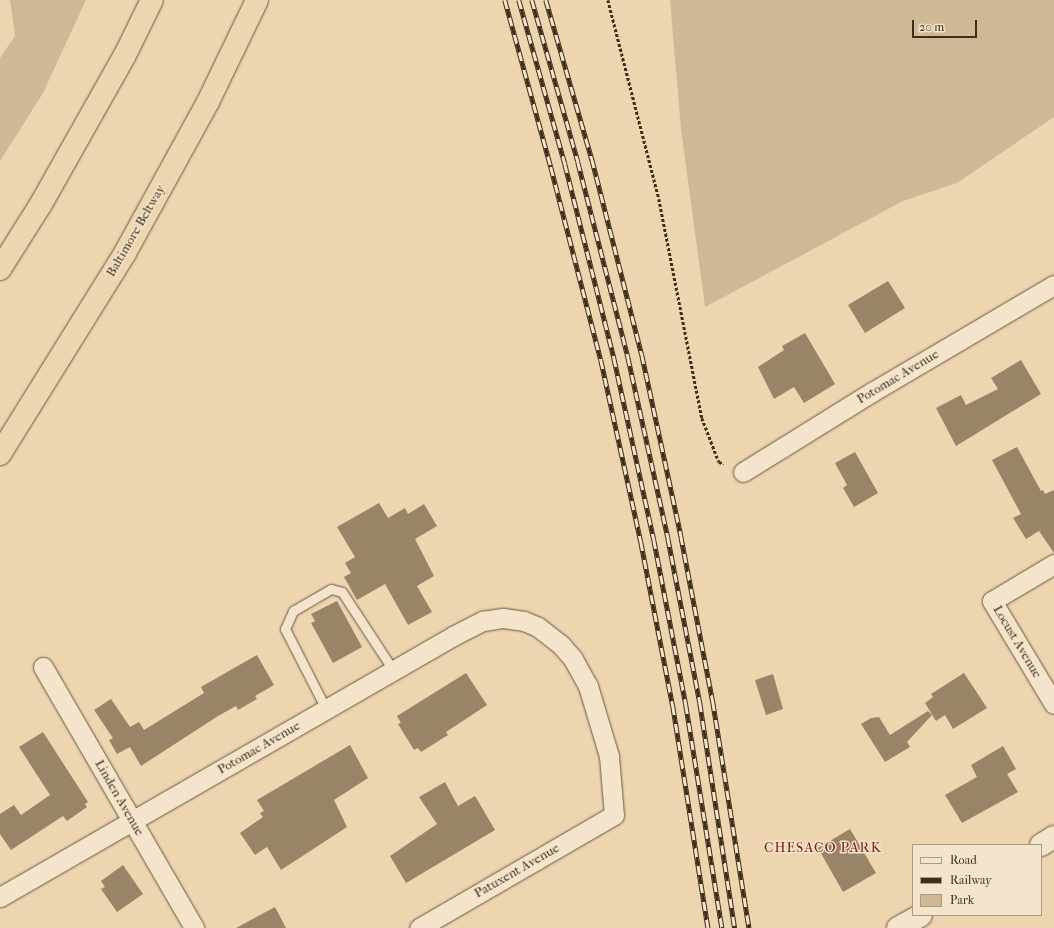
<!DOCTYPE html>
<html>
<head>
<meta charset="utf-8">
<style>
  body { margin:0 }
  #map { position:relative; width:1054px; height:928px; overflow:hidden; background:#ecd5af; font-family:"IM FELL French Canon",serif }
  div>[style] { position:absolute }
  .green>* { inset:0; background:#cfb895 }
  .building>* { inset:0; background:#998467 }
  .path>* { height:2.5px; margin-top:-1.25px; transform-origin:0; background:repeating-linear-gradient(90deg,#3f2d18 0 3px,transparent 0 5px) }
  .roads { filter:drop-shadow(0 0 1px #6a573e) drop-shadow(0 0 1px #6a573e) }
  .lane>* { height:9px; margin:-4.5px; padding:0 4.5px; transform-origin:4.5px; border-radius:4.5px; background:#f3e4cb }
  .street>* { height:19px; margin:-9.5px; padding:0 9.5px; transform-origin:9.5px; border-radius:9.5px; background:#f3e4cb }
  .secondary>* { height:22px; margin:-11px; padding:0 11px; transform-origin:11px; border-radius:11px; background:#f3e4cb }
  .highway>* { height:22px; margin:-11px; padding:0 11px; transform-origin:11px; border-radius:11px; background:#ecd5af }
  .rail>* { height:4.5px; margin-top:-2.25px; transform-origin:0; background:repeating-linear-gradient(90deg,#f3e4cb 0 9px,#3f2d18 0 18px); box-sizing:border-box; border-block:1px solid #3f2d18 }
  span { translate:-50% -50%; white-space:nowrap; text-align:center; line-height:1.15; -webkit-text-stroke:3px #f3e4cb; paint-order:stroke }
  .street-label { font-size:13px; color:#3f2d18 }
  .neighbourhood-label { font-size:14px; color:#7a1f14; letter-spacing:1px }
  .legend { position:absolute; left:912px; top:844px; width:130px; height:72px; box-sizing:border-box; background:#f3e4cb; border:1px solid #ab9b83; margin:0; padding:5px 7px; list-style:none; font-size:12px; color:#3f2d18 }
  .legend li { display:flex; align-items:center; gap:8px; height:20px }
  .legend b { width:20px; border:1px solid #ab9b83 }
  .scale { position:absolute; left:912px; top:20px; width:65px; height:18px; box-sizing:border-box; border:2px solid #3f2d18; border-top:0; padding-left:5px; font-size:12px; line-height:14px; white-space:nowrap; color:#3f2d18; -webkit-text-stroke:3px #f3e4cb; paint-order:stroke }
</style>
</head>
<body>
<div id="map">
  <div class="green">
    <i style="clip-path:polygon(10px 0,86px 0,43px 93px,0 161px,0 58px,15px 36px)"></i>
    <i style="clip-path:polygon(670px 0,1054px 0,1054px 117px,957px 183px,903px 201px,705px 307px,681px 129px)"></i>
  </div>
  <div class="building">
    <i style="clip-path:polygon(888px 281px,905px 308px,865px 333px,848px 305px)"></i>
    <i style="clip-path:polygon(805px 333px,835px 384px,804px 403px,794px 387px,774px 399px,758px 367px,784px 350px,782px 346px)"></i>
    <i style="clip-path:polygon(1021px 360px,1041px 394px,956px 446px,936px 408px,961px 395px,966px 405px,998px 389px,991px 378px)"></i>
    <i style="clip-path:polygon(1017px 447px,1041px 491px,1043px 490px,1045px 494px,1054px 490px,1054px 553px,1039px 531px,1026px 539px,1013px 518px,1021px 514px,992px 460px)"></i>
    <i style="clip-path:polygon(855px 452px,878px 493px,854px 507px,843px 488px,847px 485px,835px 463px)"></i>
    <i style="clip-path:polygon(379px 503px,388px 518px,405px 508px,408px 514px,424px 504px,437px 526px,415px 539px,434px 576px,417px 586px,432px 612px,408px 625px,385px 584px,357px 600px,344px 577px,351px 573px,345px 563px,355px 557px,337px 527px)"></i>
    <i style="clip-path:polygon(337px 601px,362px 647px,333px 663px,311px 623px,315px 621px,311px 614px)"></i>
    <i style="clip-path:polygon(257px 655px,274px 685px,255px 696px,257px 699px,238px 710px,236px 706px,218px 716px,141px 766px,130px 747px,117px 754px,109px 740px,113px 738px,94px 710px,111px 699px,130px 727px,139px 722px,144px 730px,204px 693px,201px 687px)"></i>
    <i style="clip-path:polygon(466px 673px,487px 705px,446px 732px,448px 735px,421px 752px,418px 748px,414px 750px,398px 724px,401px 723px,397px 716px)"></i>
    <i style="clip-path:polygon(964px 673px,987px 708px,953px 729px,945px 715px,936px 721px,925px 703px,933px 697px,931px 694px)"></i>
    <i style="clip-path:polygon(773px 674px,783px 709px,766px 715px,755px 680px)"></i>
    <i style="clip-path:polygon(928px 711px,932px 715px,907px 742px,910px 747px,885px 762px,861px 724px,871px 718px,879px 717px,890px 735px)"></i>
    <i style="clip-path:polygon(43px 732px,88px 802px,85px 804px,87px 807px,67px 821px,63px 816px,11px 850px,0 834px,0 814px,14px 805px,21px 815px,50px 795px,19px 747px)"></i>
    <i style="clip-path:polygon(350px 745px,368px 778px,334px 800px,347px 827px,281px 870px,267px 847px,255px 855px,240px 833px,263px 817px,260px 813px,264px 811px,257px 800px)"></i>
    <i style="clip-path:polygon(1003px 746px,1016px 769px,1007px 774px,1018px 792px,962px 823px,945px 795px,977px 777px,971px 765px)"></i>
    <i style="clip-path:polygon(445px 782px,458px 806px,475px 796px,495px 830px,406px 883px,390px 856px,437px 824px,419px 797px)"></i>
    <i style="clip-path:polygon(850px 829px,876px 873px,843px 892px,818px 848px)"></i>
    <i style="clip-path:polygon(123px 865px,143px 894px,117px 912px,101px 889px,105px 887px,101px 881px)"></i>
    <i style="clip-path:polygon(275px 907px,286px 928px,236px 928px)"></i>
  </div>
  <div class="path">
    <i style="left:608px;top:0;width:205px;rotate:75.6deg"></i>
    <i style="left:659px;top:199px;width:223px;rotate:78.9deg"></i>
    <i style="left:702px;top:418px;width:47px;rotate:68.9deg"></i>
    <i style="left:719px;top:462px;width:5px;rotate:22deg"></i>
  </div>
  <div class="roads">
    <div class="lane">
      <i style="left:326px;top:709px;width:90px;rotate:-117.1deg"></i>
      <i style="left:285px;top:629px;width:20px;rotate:-66deg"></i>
      <i style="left:293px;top:611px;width:44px;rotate:-30.1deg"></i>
      <i style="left:331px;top:589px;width:11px;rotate:15deg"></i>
      <i style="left:342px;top:592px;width:93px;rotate:56.8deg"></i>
    </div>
    <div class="street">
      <i style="left:743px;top:472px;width:152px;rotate:-31.8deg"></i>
      <i style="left:872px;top:392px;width:211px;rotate:-30.5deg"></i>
      <i style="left:1054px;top:564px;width:72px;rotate:149.2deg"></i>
      <i style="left:992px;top:601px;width:120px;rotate:59deg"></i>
      <i style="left:43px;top:667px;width:302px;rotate:59.9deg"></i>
      <i style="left:0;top:897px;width:523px;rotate:-29.95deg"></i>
      <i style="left:453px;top:636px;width:34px;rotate:-27deg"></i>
      <i style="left:483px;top:621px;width:20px;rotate:-9deg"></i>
      <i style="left:503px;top:618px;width:21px;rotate:8deg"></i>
      <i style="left:524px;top:621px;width:15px;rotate:23deg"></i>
      <i style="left:538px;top:627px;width:29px;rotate:38deg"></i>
      <i style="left:561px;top:645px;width:18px;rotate:49deg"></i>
      <i style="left:573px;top:659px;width:31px;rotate:61deg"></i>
      <i style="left:588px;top:686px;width:73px;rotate:73.3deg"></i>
      <i style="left:609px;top:756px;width:59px;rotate:85.2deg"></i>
      <i style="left:614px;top:815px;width:225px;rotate:149.9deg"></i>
    </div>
    <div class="secondary">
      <i style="left:1041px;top:845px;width:15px;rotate:-32deg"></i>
      <i style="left:898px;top:928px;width:26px;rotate:-29deg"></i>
    </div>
    <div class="highway">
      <i style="left:0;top:269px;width:77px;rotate:-57.8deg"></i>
      <i style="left:41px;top:204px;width:171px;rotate:-60.6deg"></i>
      <i style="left:125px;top:55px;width:61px;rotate:-63.9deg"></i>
      <i style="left:0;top:454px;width:237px;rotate:-58.1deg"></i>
      <i style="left:125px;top:253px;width:172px;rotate:-61.2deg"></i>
      <i style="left:208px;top:102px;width:113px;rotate:-64.3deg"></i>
    </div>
  </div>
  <div class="rail">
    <i style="left:505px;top:0;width:173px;rotate:74.6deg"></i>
    <i style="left:551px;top:167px;width:199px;rotate:75.5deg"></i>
    <i style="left:601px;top:360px;width:186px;rotate:77.6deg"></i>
    <i style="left:641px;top:542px;width:167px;rotate:79deg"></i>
    <i style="left:673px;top:706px;width:225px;rotate:81deg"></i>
    <i style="left:519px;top:0;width:170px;rotate:74.3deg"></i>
    <i style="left:565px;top:164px;width:200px;rotate:75.8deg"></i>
    <i style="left:614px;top:358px;width:186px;rotate:77.6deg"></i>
    <i style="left:654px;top:540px;width:168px;rotate:79deg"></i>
    <i style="left:686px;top:705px;width:226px;rotate:80.8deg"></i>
    <i style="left:532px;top:0;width:168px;rotate:74.1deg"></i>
    <i style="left:578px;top:162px;width:201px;rotate:75.6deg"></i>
    <i style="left:628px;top:357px;width:185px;rotate:77.5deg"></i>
    <i style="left:668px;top:538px;width:168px;rotate:79deg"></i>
    <i style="left:700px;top:703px;width:228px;rotate:81.2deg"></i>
    <i style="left:546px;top:0;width:166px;rotate:73.9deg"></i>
    <i style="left:592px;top:159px;width:202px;rotate:75.7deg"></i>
    <i style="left:642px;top:355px;width:185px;rotate:77.8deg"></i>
    <i style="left:681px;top:536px;width:169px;rotate:79.1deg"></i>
    <i style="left:713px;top:702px;width:229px;rotate:80.9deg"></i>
  </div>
  <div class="street-label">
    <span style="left:136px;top:231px;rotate:-60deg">Baltimore Beltway</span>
    <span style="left:898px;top:377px;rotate:-31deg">Potomac Avenue</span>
    <span style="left:1017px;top:642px;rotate:59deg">Locust Avenue</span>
    <span style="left:259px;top:748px;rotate:-30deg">Potomac Avenue</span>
    <span style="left:119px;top:798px;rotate:60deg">Linden Avenue</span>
    <span style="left:517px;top:871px;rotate:-30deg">Patuxent Avenue</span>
  </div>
  <div class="neighbourhood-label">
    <span style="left:823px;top:848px">CHESACO PARK</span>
  </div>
  <ul class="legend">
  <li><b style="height:5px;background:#f3e4cb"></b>Road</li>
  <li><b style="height:5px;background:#3f2d18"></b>Railway</li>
  <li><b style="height:11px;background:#cfb895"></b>Park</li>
  </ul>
  <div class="scale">20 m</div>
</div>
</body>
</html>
